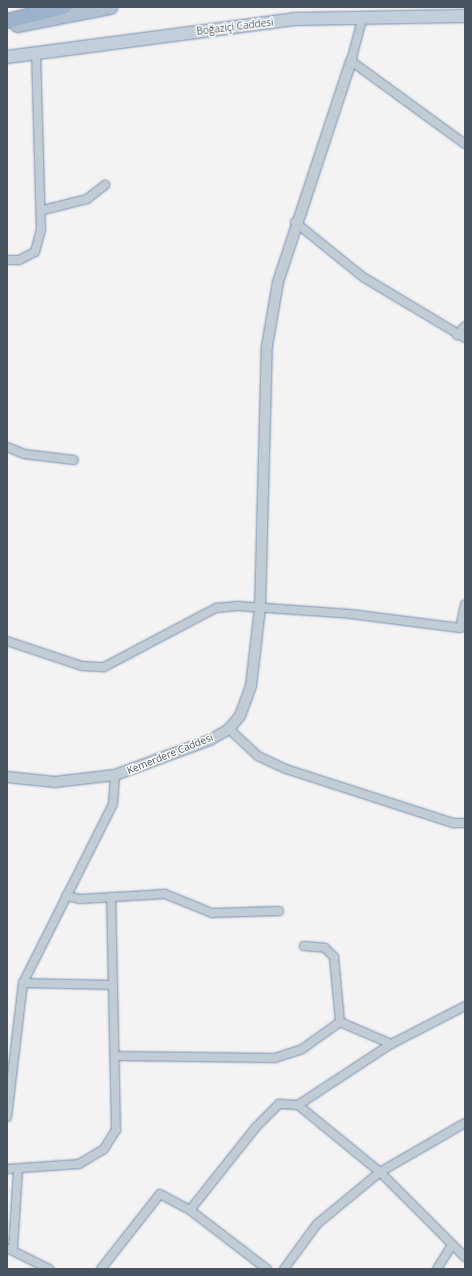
<!DOCTYPE html>
<html>
<head>
<meta charset="utf-8">
<style>
  body { margin:0 }
  #map { position:relative; width:472px; height:1276px; overflow:hidden; background:#f4f2f2; font-family:"Open Sans",sans-serif }
  div>[style] { position:absolute }
  .roads { filter:drop-shadow(0 0 1px #728eaf) drop-shadow(0 0 1px #728eaf) }
  .minor>* { height:8px; margin:-4px; padding:0 4px; transform-origin:4px; border-radius:4px; background:#c2ccd4 }
  .tertiary>* { height:10px; margin:-5px; padding:0 5px; transform-origin:5px; border-radius:5px; background:#c2ccd4 }
  .secondary>* { height:12px; margin:-6px; padding:0 6px; transform-origin:6px; border-radius:6px; background:#c3cedb }
  .primary>* { height:13px; margin:-6.5px; padding:0 6.5px; transform-origin:6.5px; border-radius:6.5px; background:#b0c0d1 }
  .trunk>* { height:14px; margin:-7px; padding:0 7px; transform-origin:7px; border-radius:7px; background:#9cb2ca }
  span { translate:-50% -50%; white-space:nowrap; text-align:center; line-height:1.15; -webkit-text-stroke:3px #fff; paint-order:stroke }
  .street-label { font-size:10px; color:#485561 }
  .frame { position:absolute; inset:0; border:8px solid #485561; pointer-events:none }
</style>
</head>
<body>
<div id="map">
  <div class="roads">
    <div class="minor">
      <i style="left:363px;top:16px;width:47px;rotate:104.9deg"></i>
      <i style="left:351px;top:61px;width:141px;rotate:36.1deg"></i>
      <i style="left:43px;top:210px;width:45px;rotate:-14deg"></i>
      <i style="left:87px;top:199px;width:23px;rotate:-38deg"></i>
      <i style="left:295px;top:222px;width:87px;rotate:39deg"></i>
      <i style="left:363px;top:277px;width:119px;rotate:30.9deg"></i>
      <i style="left:7px;top:260px;width:12px"></i>
      <i style="left:19px;top:260px;width:18px;rotate:-27deg"></i>
      <i style="left:35px;top:252px;width:23px;rotate:-75deg"></i>
      <i style="left:41px;top:230px;width:177px;rotate:-91.6deg"></i>
      <i style="left:457px;top:335px;width:12px;rotate:-48deg"></i>
      <i style="left:7px;top:447px;width:18px;rotate:22deg"></i>
      <i style="left:24px;top:454px;width:50px;rotate:6.8deg"></i>
      <i style="left:7px;top:641px;width:79px;rotate:18.4deg"></i>
      <i style="left:82px;top:666px;width:22px;rotate:3deg"></i>
      <i style="left:104px;top:667px;width:127px;rotate:-27.8deg"></i>
      <i style="left:216px;top:608px;width:22px;rotate:-5deg"></i>
      <i style="left:238px;top:606px;width:113px;rotate:4deg"></i>
      <i style="left:351px;top:614px;width:110px;rotate:7.3deg"></i>
      <i style="left:460px;top:628px;width:24px;rotate:-78deg"></i>
      <i style="left:229px;top:729px;width:40px;rotate:43deg"></i>
      <i style="left:258px;top:756px;width:31px;rotate:25deg"></i>
      <i style="left:286px;top:769px;width:176px;rotate:17.9deg"></i>
      <i style="left:453px;top:823px;width:12px"></i>
      <i style="left:66px;top:896px;width:14px;rotate:12deg"></i>
      <i style="left:80px;top:899px;width:85px;rotate:-3.4deg"></i>
      <i style="left:165px;top:894px;width:51px;rotate:22deg"></i>
      <i style="left:212px;top:913px;width:67px;rotate:-1.7deg"></i>
      <i style="left:304px;top:946px;width:21px;rotate:5deg"></i>
      <i style="left:325px;top:948px;width:13px;rotate:45deg"></i>
      <i style="left:334px;top:957px;width:65px;rotate:84.7deg"></i>
      <i style="left:23px;top:983px;width:89px;rotate:1.3deg"></i>
      <i style="left:465px;top:1006px;width:83px;rotate:152.8deg"></i>
      <i style="left:391px;top:1044px;width:111px;rotate:146.7deg"></i>
      <i style="left:298px;top:1105px;width:106px;rotate:39.3deg"></i>
      <i style="left:380px;top:1172px;width:120px;rotate:45deg"></i>
      <i style="left:340px;top:1022px;width:56px;rotate:23.3deg"></i>
      <i style="left:115px;top:1056px;width:160px;rotate:0.7deg"></i>
      <i style="left:275px;top:1058px;width:28px;rotate:-18deg"></i>
      <i style="left:302px;top:1049px;width:47px;rotate:-35.4deg"></i>
      <i style="left:7px;top:1117px;width:135px;rotate:-83.2deg"></i>
      <i style="left:23px;top:983px;width:200px;rotate:-63.3deg"></i>
      <i style="left:113px;top:804px;width:29px;rotate:-86deg"></i>
      <i style="left:7px;top:1169px;width:72px;rotate:-4deg"></i>
      <i style="left:79px;top:1164px;width:29px;rotate:-31deg"></i>
      <i style="left:104px;top:1149px;width:22px;rotate:-58deg"></i>
      <i style="left:116px;top:1130px;width:233px;rotate:-91.2deg"></i>
      <i style="left:190px;top:1210px;width:97px;rotate:37.5deg"></i>
      <i style="left:9px;top:1249px;width:45px;rotate:26.6deg"></i>
      <i style="left:13px;top:1249px;width:80px;rotate:-86.4deg"></i>
      <i style="left:101px;top:1269px;width:95px;rotate:-51.8deg"></i>
      <i style="left:160px;top:1194px;width:34px;rotate:28deg"></i>
      <i style="left:190px;top:1210px;width:106px;rotate:-51.5deg"></i>
      <i style="left:256px;top:1127px;width:33px;rotate:-45deg"></i>
      <i style="left:279px;top:1104px;width:19px;rotate:3deg"></i>
      <i style="left:284px;top:1269px;width:56px;rotate:-53.7deg"></i>
      <i style="left:317px;top:1224px;width:82px;rotate:-39.5deg"></i>
      <i style="left:380px;top:1172px;width:98px;rotate:-30deg"></i>
      <i style="left:437px;top:1269px;width:26px;rotate:-58deg"></i>
    </div>
    <div class="tertiary">
      <i style="left:7px;top:777px;width:48px;rotate:5.9deg"></i>
      <i style="left:55px;top:782px;width:60px;rotate:-6.7deg"></i>
      <i style="left:115px;top:775px;width:101px;rotate:-20.2deg"></i>
      <i style="left:210px;top:740px;width:22px;rotate:-30deg"></i>
      <i style="left:229px;top:729px;width:17px;rotate:-50deg"></i>
      <i style="left:240px;top:716px;width:32px;rotate:-70deg"></i>
      <i style="left:251px;top:686px;width:79px;rotate:-83.4deg"></i>
      <i style="left:260px;top:608px;width:262px;rotate:-88.5deg"></i>
      <i style="left:267px;top:346px;width:65px;rotate:-80.2deg"></i>
      <i style="left:278px;top:282px;width:233px;rotate:-71.7deg"></i>
    </div>
    <div class="secondary">
      <i style="left:7px;top:57px;width:290px;rotate:-7.5deg"></i>
      <i style="left:295px;top:19px;width:170px;rotate:-1deg"></i>
    </div>
    <div class="primary">
      <i style="left:17px;top:25px;width:95px;rotate:-11deg"></i>
    </div>
    <div class="trunk">
      <i style="left:7px;top:21px;width:58px;rotate:-14deg"></i>
    </div>
  </div>
  <div class="street-label">
    <span style="left:235px;top:27px;rotate:-7deg">Boğaziçi Caddesi</span>
    <span style="left:170px;top:754px;rotate:-22deg">Kemerdere Caddesi</span>
  </div>
  <div class="frame"></div>
</div>
</body>
</html>
